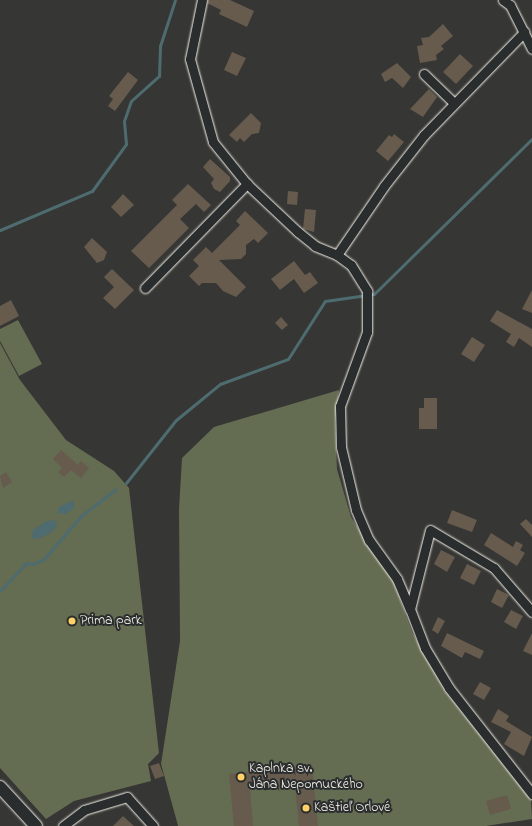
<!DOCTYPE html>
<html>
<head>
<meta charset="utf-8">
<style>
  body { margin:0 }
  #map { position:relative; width:532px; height:826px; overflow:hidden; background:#363634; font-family:"Indie Flower",sans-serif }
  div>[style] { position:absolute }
  .green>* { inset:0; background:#646c52 }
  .water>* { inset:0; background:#4e6c6f }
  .stream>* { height:3px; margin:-1.5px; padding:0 1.5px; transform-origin:1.5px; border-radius:1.5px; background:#4e6c6f }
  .building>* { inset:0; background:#665b4d }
  .roads { filter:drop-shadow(0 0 1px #f4f1e8) drop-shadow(0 0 1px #f4f1e8) }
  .street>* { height:9px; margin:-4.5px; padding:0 4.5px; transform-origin:4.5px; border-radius:4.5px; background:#2a2d2e }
  .secondary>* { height:12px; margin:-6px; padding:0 6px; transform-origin:6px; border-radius:6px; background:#2a2d2e }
  .dots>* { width:11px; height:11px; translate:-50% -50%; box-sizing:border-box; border:2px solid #2a2d2e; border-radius:50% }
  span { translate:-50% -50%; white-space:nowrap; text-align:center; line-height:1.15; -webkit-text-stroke:4px #2a2d2e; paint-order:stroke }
  .poi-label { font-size:14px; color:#f4f1e8 }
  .left { translate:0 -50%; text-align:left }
</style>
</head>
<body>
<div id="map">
  <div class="green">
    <i style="clip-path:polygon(18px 320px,42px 364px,19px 376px,0 341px,0 329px)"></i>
    <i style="clip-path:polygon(0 343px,20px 380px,66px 440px,114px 471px,129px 488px,159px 753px,148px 764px,151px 781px,74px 801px,46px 819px,0 768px)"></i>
    <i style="clip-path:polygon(339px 390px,335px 421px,337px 469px,351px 517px,394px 583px,412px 632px,445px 691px,531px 800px,532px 819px,486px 826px,178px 826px,177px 822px,161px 764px,180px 641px,179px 509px,182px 458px,214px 427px)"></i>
  </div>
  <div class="water">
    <i style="clip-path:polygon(71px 501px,74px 502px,74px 508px,66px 514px,57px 513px,59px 507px)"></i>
    <i style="clip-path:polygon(55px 520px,57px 527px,49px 534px,37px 539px,32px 538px,33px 530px,47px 521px)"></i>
  </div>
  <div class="stream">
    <i style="left:0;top:230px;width:100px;rotate:-23deg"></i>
    <i style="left:92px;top:191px;width:58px;rotate:-54.1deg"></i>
    <i style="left:126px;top:144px;width:23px;rotate:-95deg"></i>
    <i style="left:124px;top:121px;width:21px;rotate:-71deg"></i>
    <i style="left:131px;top:101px;width:38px;rotate:-42deg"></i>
    <i style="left:159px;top:76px;width:30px;rotate:-88deg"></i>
    <i style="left:160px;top:46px;width:48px;rotate:-71.9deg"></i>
    <i style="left:126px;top:483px;width:80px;rotate:-51.6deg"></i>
    <i style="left:176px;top:420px;width:57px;rotate:-39.3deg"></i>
    <i style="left:220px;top:384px;width:72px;rotate:-20.2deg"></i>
    <i style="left:288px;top:359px;width:69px;rotate:-57.5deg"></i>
    <i style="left:325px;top:301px;width:49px;rotate:-8.1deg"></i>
    <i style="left:374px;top:294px;width:221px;rotate:-44.5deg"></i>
    <i style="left:0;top:591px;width:38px;rotate:-47deg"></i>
    <i style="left:26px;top:563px;width:7px;rotate:8deg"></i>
    <i style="left:33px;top:564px;width:12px;rotate:-24deg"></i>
    <i style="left:44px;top:559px;width:57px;rotate:-49.3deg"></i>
    <i style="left:81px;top:516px;width:44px;rotate:-37.6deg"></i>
  </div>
  <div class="building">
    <i style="clip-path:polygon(208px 0,230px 0,254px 11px,247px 27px,219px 14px,221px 10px,207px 3px)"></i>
    <i style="clip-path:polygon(443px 24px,453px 36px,441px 46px,444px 49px,436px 55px,437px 60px,420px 63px,417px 46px,423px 45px,421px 38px,429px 37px)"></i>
    <i style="clip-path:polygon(232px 52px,246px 58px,237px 76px,224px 70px)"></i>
    <i style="clip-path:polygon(460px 54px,473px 66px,456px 84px,443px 72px)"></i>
    <i style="clip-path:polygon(397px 63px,411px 77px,403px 88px,392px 78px,385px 82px,381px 74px)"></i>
    <i style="clip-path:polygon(128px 72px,138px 80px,115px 111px,108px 106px,113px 99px,109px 96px)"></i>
    <i style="clip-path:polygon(429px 89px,437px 97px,423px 117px,410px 109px)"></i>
    <i style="clip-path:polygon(251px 113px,261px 123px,259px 133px,252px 134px,244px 142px,240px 138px,237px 142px,229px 135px)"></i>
    <i style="clip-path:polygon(394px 134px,404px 142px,388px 161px,376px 151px,389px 135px,392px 137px)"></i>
    <i style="clip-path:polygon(210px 159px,230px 177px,230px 181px,220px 192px,214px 189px,211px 183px,214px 179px,203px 167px)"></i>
    <i style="clip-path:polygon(188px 184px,211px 205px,204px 212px,196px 204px,180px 219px,189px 228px,149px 268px,131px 251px,177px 205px,172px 200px)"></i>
    <i style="clip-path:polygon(288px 191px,298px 192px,297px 205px,287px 204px)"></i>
    <i style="clip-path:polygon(123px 194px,134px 205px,121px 217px,111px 207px)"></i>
    <i style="clip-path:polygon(305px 209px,316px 210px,314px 232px,303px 229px)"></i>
    <i style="clip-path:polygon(245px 211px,268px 233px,258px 243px,254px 239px,246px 245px,246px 254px,241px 259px,219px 260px,246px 287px,236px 297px,223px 291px,216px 283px,202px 283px,199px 286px,189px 276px,199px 266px,193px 260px,206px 247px,212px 253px,240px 225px,236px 221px)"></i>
    <i style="clip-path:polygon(92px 238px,107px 252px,104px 260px,97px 263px,84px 247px)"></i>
    <i style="clip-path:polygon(294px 261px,305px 275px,310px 272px,318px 283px,304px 293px,294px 279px,280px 290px,271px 279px)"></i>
    <i style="clip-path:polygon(112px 269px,134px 290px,115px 309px,103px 298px,114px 287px,104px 277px)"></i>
    <i style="clip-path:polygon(532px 290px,532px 313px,522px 309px)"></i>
    <i style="clip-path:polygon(11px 300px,19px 316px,0 326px,0 306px)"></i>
    <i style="clip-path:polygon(497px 310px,532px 329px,532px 347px,519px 338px,514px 347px,506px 342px,511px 334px,490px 321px)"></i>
    <i style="clip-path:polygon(281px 317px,288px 325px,282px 330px,275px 323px)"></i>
    <i style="clip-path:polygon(472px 337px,485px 345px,474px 362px,461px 354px)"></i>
    <i style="clip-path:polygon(424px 398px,437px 398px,437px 429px,419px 429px,419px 408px,424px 408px)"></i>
    <i style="clip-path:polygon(61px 450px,78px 465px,81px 461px,89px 468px,81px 478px,71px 470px,64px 477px,58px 472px,62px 468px,53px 459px)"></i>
    <i style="clip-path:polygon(6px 472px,12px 482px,3px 488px,0 476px)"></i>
    <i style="clip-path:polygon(452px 510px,477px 520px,472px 532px,447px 523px)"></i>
    <i style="clip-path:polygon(526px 519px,532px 525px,532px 537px,520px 524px)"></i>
    <i style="clip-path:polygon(491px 533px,513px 547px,516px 541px,523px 545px,520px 550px,525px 553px,517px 566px,484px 545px)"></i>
    <i style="clip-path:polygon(441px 550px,455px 557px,447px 572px,434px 564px)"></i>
    <i style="clip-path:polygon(467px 564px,481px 571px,474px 585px,460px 578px)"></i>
    <i style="clip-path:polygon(497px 589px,509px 595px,502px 608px,491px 602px)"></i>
    <i style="clip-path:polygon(511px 610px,523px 616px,516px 629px,504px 622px)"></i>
    <i style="clip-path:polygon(438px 617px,445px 621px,438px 634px,432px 630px)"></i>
    <i style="clip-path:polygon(447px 633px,484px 651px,480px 659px,465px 652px,462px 658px,441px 646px)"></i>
    <i style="clip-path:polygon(532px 633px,532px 655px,523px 651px)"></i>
    <i style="clip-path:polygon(480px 682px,491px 688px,484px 700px,473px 694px)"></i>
    <i style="clip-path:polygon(498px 709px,509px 716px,506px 721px,532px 737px,524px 756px,504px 744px,511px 732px,491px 722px)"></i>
    <i style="clip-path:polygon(159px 763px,164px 776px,155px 779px,150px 766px)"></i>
    <i style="clip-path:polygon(312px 766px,318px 826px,299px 826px,295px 786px,250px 790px,253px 826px,234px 826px,229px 774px)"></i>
    <i style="clip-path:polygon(507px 795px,511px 809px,490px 815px,486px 801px)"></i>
    <i style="clip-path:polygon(123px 816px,134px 826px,113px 826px)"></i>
  </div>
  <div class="roads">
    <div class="street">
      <i style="left:202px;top:0;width:60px;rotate:101.5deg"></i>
      <i style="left:190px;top:59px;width:86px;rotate:74.5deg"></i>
      <i style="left:213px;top:142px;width:54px;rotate:51deg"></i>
      <i style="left:247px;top:184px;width:70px;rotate:43.3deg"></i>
      <i style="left:298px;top:232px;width:22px;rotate:39deg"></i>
      <i style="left:315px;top:246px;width:24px;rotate:22deg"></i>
      <i style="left:337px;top:255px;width:17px;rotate:36deg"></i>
      <i style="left:351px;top:265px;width:31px;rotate:58deg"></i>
      <i style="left:367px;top:291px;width:41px;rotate:90deg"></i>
      <i style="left:367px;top:332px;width:79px;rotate:110deg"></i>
      <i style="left:340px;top:406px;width:41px;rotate:88.6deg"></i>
      <i style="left:341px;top:447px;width:65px;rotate:76.6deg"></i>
      <i style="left:356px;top:510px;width:33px;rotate:67deg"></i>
      <i style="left:369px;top:540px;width:48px;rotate:54.3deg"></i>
      <i style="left:397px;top:579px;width:33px;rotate:67deg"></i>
      <i style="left:503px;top:0;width:9px;rotate:36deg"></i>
      <i style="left:510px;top:5px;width:49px;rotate:63.4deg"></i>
      <i style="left:424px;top:74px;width:42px;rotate:44deg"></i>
      <i style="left:337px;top:255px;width:83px;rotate:-55.7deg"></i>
      <i style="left:384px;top:186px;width:65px;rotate:-51.9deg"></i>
      <i style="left:424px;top:135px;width:144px;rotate:-45.8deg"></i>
      <i style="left:145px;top:288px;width:146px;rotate:-45.6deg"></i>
      <i style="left:532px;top:612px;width:58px;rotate:-130.8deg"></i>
      <i style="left:494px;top:568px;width:74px;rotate:-149.3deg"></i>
      <i style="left:430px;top:530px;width:81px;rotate:104.2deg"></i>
      <i style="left:410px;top:609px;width:42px;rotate:69deg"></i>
      <i style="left:425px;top:648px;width:47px;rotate:59deg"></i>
      <i style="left:449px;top:688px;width:135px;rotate:51.9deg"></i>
      <i style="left:63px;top:826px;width:26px;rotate:-37deg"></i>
      <i style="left:84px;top:810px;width:45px;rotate:-16.8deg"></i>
      <i style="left:127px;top:797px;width:39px;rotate:48deg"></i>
    </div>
    <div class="secondary">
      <i style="left:0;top:787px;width:53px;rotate:47.3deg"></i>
    </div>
  </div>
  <div class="dots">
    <i style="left:72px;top:621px;background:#ffd166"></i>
    <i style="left:241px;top:777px;background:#ffd166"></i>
    <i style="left:306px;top:808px;background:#ffd166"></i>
  </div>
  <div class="poi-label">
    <span class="left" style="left:80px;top:621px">Prima park</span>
    <span class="left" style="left:249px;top:777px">Kaplnka sv.<br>Jána Nepomuckého</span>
    <span class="left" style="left:314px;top:808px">Kaštieľ Orlové</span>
  </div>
</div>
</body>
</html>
